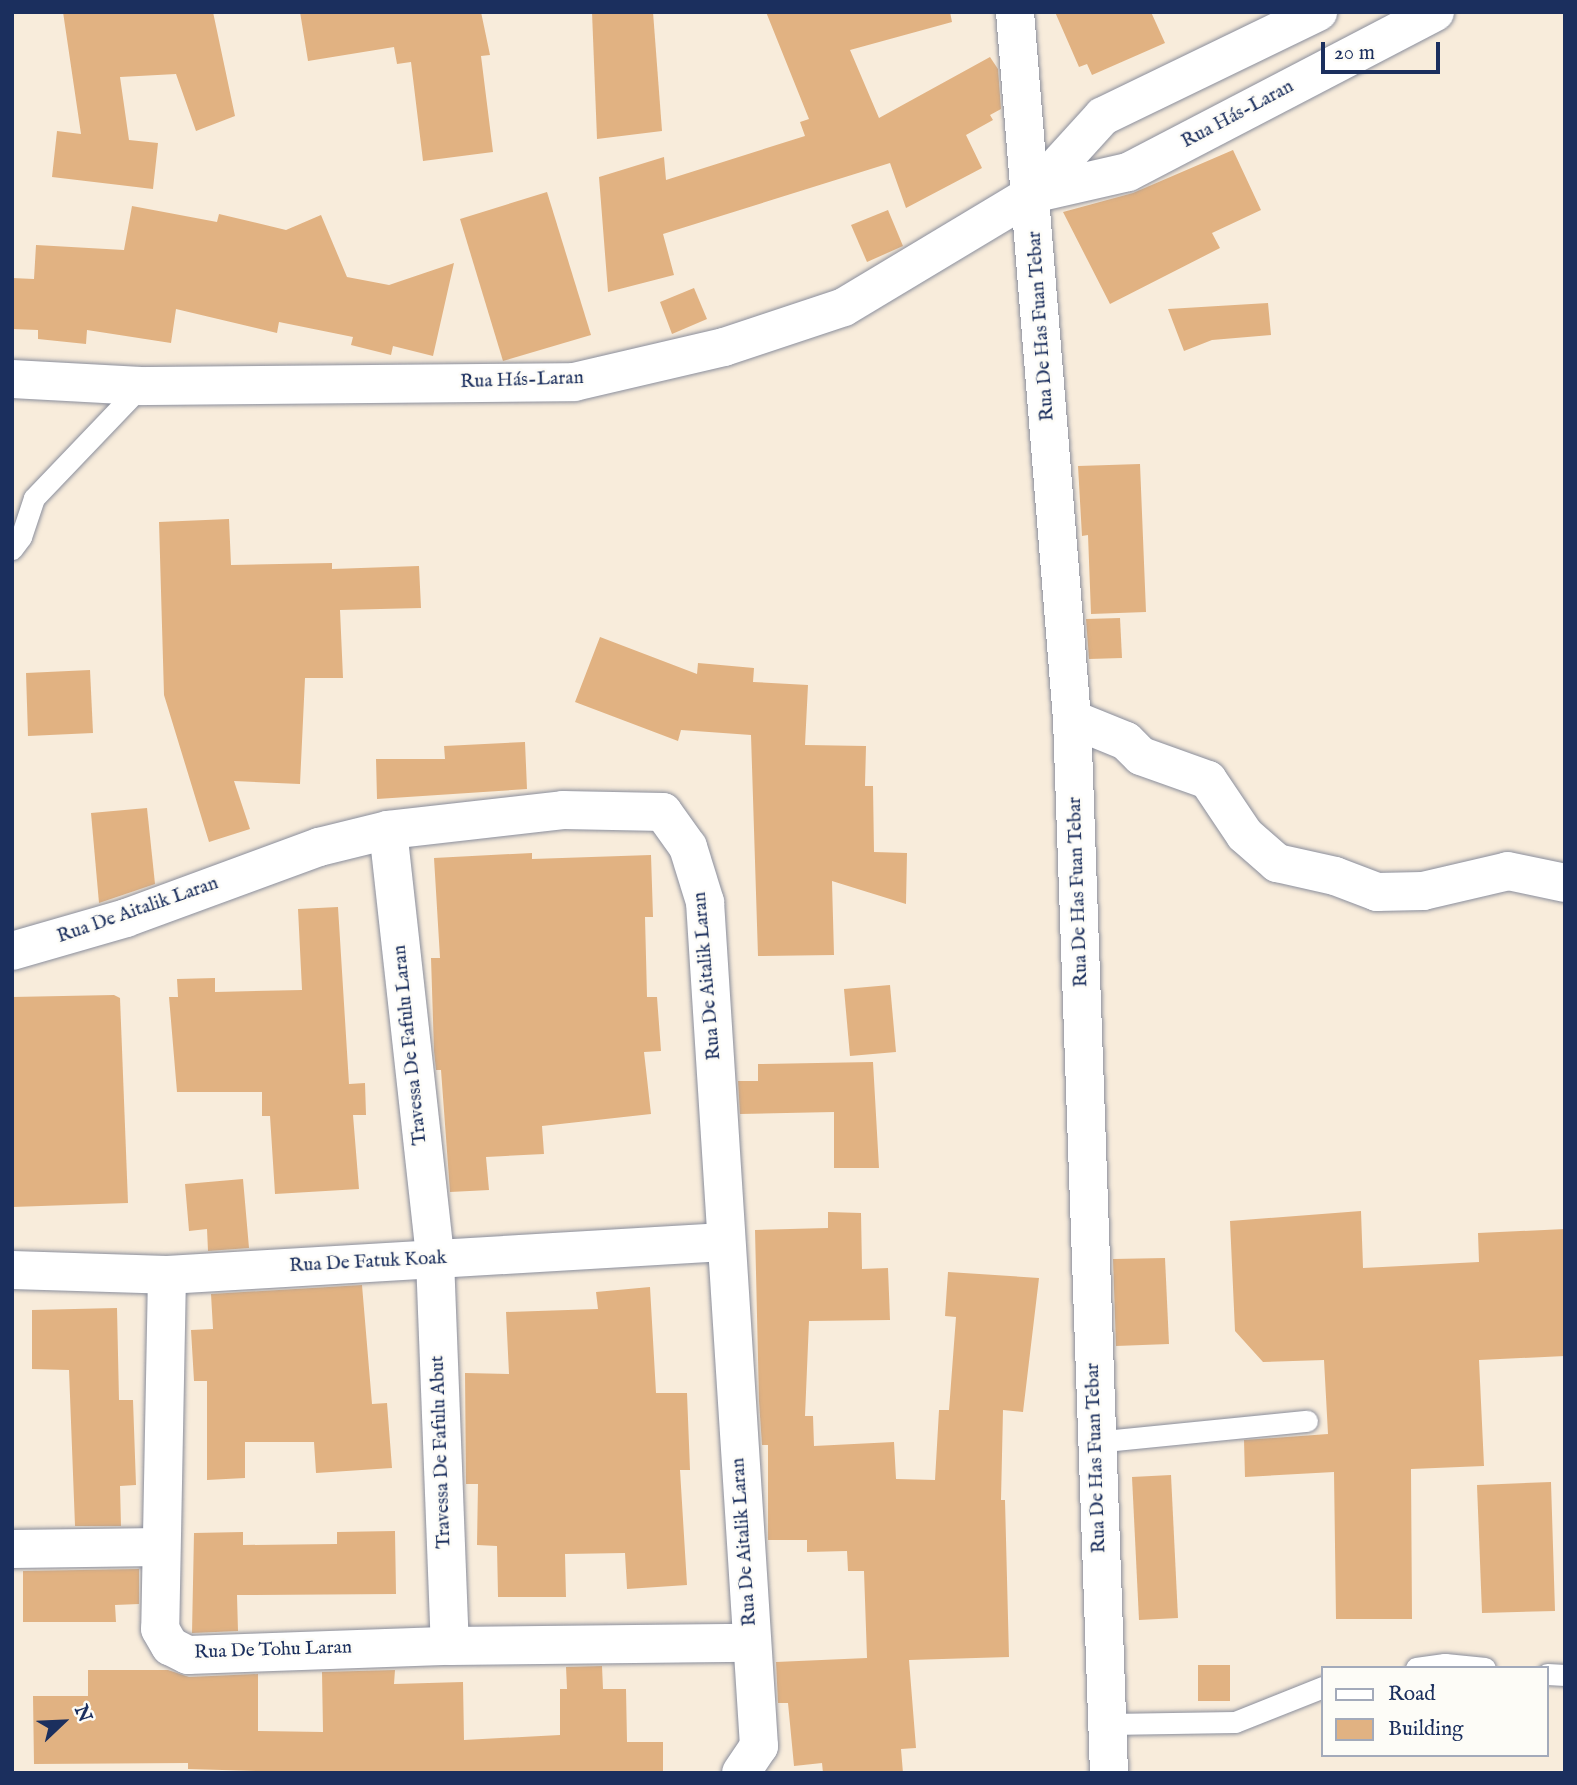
<!DOCTYPE html>
<html>
<head>
<meta charset="utf-8">
<style>
  body { margin:0 }
  #map { position:relative; width:1577px; height:1785px; overflow:hidden; background:#f8ecdb; font-family:"IM FELL English",serif }
  div>[style] { position:absolute }
  .building>* { inset:0; background:#e1b282 }
  .roads { filter:drop-shadow(0 0 2px #8a8e9c) drop-shadow(0 0 2px #8a8e9c) }
  .lane>* { height:21px; margin:-10.5px; padding:0 10.5px; transform-origin:10.5px; border-radius:10.5px; background:#fff }
  .street>* { height:38px; margin:-19px; padding:0 19px; transform-origin:19px; border-radius:19px; background:#fff }
  .secondary>* { height:38px; margin:-19px; padding:0 19px; transform-origin:19px; border-radius:19px; background:#fff }
  span { translate:-50% -50%; white-space:nowrap; text-align:center; line-height:1.15; -webkit-text-stroke:5px #fdfcf7; paint-order:stroke }
  .street-label { font-size:19px; color:#1b2f5e }
  .frame { position:absolute; inset:0; border:14px solid #1b2f5e; pointer-events:none }
  .legend { position:absolute; left:1321px; top:1666px; width:228px; height:91px; box-sizing:border-box; background:#fdfcf7; border:2px solid #a3aaba; margin:0; padding:9px 12px; list-style:none; font-size:21px; color:#1b2f5e }
  .legend li { display:flex; align-items:center; gap:14px; height:35px }
  .legend b { width:35px; border:2px solid #a3aaba }
  .north { position:absolute; left:28px; top:1687px; width:70px; height:70px; -webkit-text-stroke:5px #fdfcf7; paint-order:stroke; rotate:67deg; font-size:19px; font-weight:700; line-height:28px; text-align:center; color:#1b2f5e }
  .north::after { content:''; display:block; margin:auto; width:24px; height:32px; background:#1b2f5e; clip-path:polygon(50% 0,100% 100%,50% 72%,0 100%) }
  .scale { position:absolute; left:1321px; top:42px; width:119px; height:32px; box-sizing:border-box; border:4px solid #1b2f5e; border-top:0; padding-left:9px; font-size:21px; line-height:24px; white-space:nowrap; color:#1b2f5e; -webkit-text-stroke:5px #fdfcf7; paint-order:stroke }
</style>
</head>
<body>
<div id="map">
  <div class="building">
    <i style="clip-path:polygon(63px 12px,213px 12px,235px 116px,196px 131px,176px 74px,120px 77px,129px 140px,158px 143px,153px 189px,52px 177px,57px 131px,81px 134px)"></i>
    <i style="clip-path:polygon(300px 12px,481px 12px,490px 55px,481px 56px,493px 152px,423px 161px,411px 62px,397px 64px,394px 47px,308px 61px)"></i>
    <i style="clip-path:polygon(592px 12px,653px 12px,662px 131px,597px 139px)"></i>
    <i style="clip-path:polygon(766px 12px,950px 12px,952px 22px,850px 50px,879px 118px,990px 57px,998px 69px,1001px 109px,990px 115px,993px 120px,966px 135px,982px 168px,906px 208px,890px 163px,663px 234px,674px 275px,608px 292px,599px 177px,664px 157px,666px 180px,805px 136px,800px 122px,809px 119px)"></i>
    <i style="clip-path:polygon(1055px 12px,1151px 12px,1165px 43px,1092px 75px,1087px 64px,1079px 67px)"></i>
    <i style="clip-path:polygon(1233px 150px,1261px 210px,1212px 233px,1220px 248px,1110px 304px,1063px 212px,1133px 193px)"></i>
    <i style="clip-path:polygon(547px 192px,591px 335px,503px 361px,460px 219px)"></i>
    <i style="clip-path:polygon(132px 206px,217px 222px,219px 214px,286px 230px,321px 215px,347px 277px,389px 285px,454px 263px,433px 356px,393px 346px,391px 355px,351px 345px,353px 337px,279px 322px,277px 333px,176px 309px,171px 343px,87px 330px,86px 344px,38px 339px,38px 330px,12px 329px,12px 278px,34px 279px,36px 245px,124px 250px)"></i>
    <i style="clip-path:polygon(888px 210px,903px 246px,867px 262px,851px 225px)"></i>
    <i style="clip-path:polygon(694px 288px,707px 319px,672px 334px,660px 302px)"></i>
    <i style="clip-path:polygon(1268px 303px,1271px 335px,1212px 340px,1184px 351px,1168px 309px)"></i>
    <i style="clip-path:polygon(1140px 464px,1146px 612px,1091px 614px,1088px 535px,1082px 536px,1078px 466px)"></i>
    <i style="clip-path:polygon(229px 519px,231px 565px,332px 563px,332px 569px,419px 566px,421px 608px,340px 610px,343px 678px,305px 678px,300px 784px,234px 781px,250px 829px,209px 842px,164px 695px,159px 522px)"></i>
    <i style="clip-path:polygon(1120px 618px,1122px 658px,1089px 659px,1086px 619px)"></i>
    <i style="clip-path:polygon(600px 637px,697px 674px,698px 663px,754px 668px,753px 682px,808px 685px,805px 745px,866px 746px,865px 786px,873px 786px,874px 852px,907px 853px,906px 904px,832px 881px,834px 955px,758px 956px,751px 735px,681px 730px,678px 741px,575px 702px)"></i>
    <i style="clip-path:polygon(90px 670px,93px 733px,28px 736px,26px 673px)"></i>
    <i style="clip-path:polygon(525px 742px,527px 789px,377px 799px,376px 759px,445px 759px,444px 746px)"></i>
    <i style="clip-path:polygon(147px 808px,155px 884px,99px 903px,91px 813px)"></i>
    <i style="clip-path:polygon(532px 853px,532px 859px,651px 855px,653px 917px,645px 917px,647px 997px,657px 997px,661px 1051px,644px 1052px,651px 1114px,542px 1126px,544px 1154px,486px 1157px,489px 1190px,450px 1192px,441px 1070px,436px 1070px,434px 1051px,431px 958px,440px 958px,434px 858px)"></i>
    <i style="clip-path:polygon(338px 907px,349px 1084px,365px 1083px,366px 1115px,353px 1115px,359px 1189px,275px 1194px,270px 1116px,262px 1116px,262px 1092px,177px 1092px,169px 997px,178px 997px,177px 979px,215px 978px,215px 992px,302px 990px,298px 909px)"></i>
    <i style="clip-path:polygon(890px 985px,896px 1052px,850px 1056px,844px 989px)"></i>
    <i style="clip-path:polygon(114px 995px,120px 998px,128px 1203px,12px 1207px,12px 997px)"></i>
    <i style="clip-path:polygon(873px 1062px,879px 1168px,834px 1168px,834px 1112px,740px 1114px,738px 1081px,758px 1081px,758px 1064px)"></i>
    <i style="clip-path:polygon(243px 1179px,249px 1248px,208px 1251px,207px 1229px,189px 1231px,185px 1184px)"></i>
    <i style="clip-path:polygon(1361px 1211px,1363px 1268px,1479px 1262px,1478px 1233px,1565px 1229px,1565px 1356px,1479px 1360px,1484px 1466px,1411px 1469px,1412px 1619px,1336px 1619px,1334px 1472px,1245px 1477px,1244px 1440px,1328px 1434px,1324px 1360px,1263px 1362px,1235px 1331px,1230px 1221px)"></i>
    <i style="clip-path:polygon(828px 1212px,861px 1213px,862px 1269px,888px 1268px,890px 1320px,809px 1321px,805px 1416px,813px 1416px,814px 1446px,894px 1442px,896px 1479px,935px 1480px,939px 1410px,949px 1410px,956px 1317px,945px 1316px,948px 1272px,1039px 1278px,1023px 1412px,1003px 1410px,1001px 1500px,1005px 1500px,1009px 1657px,909px 1660px,916px 1748px,901px 1749px,903px 1773px,823px 1773px,822px 1763px,794px 1766px,788px 1703px,778px 1703px,776px 1662px,867px 1658px,864px 1571px,848px 1571px,847px 1551px,807px 1552px,807px 1540px,768px 1540px,768px 1445px,762px 1445px,759px 1401px,755px 1230px,828px 1228px)"></i>
    <i style="clip-path:polygon(1165px 1258px,1169px 1344px,1116px 1346px,1113px 1259px)"></i>
    <i style="clip-path:polygon(362px 1285px,372px 1404px,387px 1403px,392px 1468px,316px 1473px,314px 1442px,245px 1442px,245px 1478px,207px 1480px,207px 1381px,194px 1381px,191px 1330px,213px 1329px,211px 1294px)"></i>
    <i style="clip-path:polygon(650px 1287px,656px 1393px,687px 1393px,690px 1470px,680px 1470px,687px 1585px,627px 1589px,625px 1553px,565px 1554px,566px 1597px,498px 1597px,497px 1546px,477px 1545px,478px 1484px,466px 1484px,465px 1373px,509px 1374px,506px 1312px,598px 1309px,596px 1292px)"></i>
    <i style="clip-path:polygon(117px 1308px,119px 1400px,133px 1400px,136px 1485px,120px 1486px,121px 1526px,75px 1526px,69px 1370px,32px 1369px,32px 1310px)"></i>
    <i style="clip-path:polygon(1171px 1475px,1178px 1618px,1139px 1620px,1132px 1477px)"></i>
    <i style="clip-path:polygon(1551px 1482px,1555px 1611px,1482px 1613px,1477px 1485px)"></i>
    <i style="clip-path:polygon(395px 1531px,396px 1594px,237px 1595px,238px 1631px,192px 1633px,194px 1533px,243px 1532px,243px 1545px,337px 1544px,337px 1532px)"></i>
    <i style="clip-path:polygon(139px 1569px,139px 1604px,115px 1605px,116px 1622px,23px 1622px,23px 1571px)"></i>
    <i style="clip-path:polygon(1198px 1665px,1230px 1665px,1230px 1701px,1198px 1701px)"></i>
    <i style="clip-path:polygon(602px 1666px,603px 1689px,626px 1689px,627px 1742px,663px 1742px,663px 1773px,323px 1773px,188px 1769px,188px 1763px,34px 1764px,33px 1696px,88px 1696px,88px 1670px,168px 1670px,189px 1677px,258px 1674px,258px 1731px,323px 1732px,322px 1672px,395px 1670px,394px 1684px,463px 1682px,464px 1740px,560px 1735px,560px 1689px,567px 1689px,566px 1667px)"></i>
  </div>
  <div class="roads">
    <div class="lane">
      <i style="left:12px;top:549px;width:15px;rotate:-53deg"></i>
      <i style="left:21px;top:537px;width:41px;rotate:-71.6deg"></i>
      <i style="left:34px;top:498px;width:155px;rotate:-46.3deg"></i>
      <i style="left:1095px;top:1442px;width:213px;rotate:-5.7deg"></i>
      <i style="left:1416px;top:1668px;width:29px;rotate:-8deg"></i>
      <i style="left:1445px;top:1664px;width:40px;rotate:5.7deg"></i>
      <i style="left:1547px;top:1674px;width:18px;rotate:3deg"></i>
      <i style="left:1109px;top:1724px;width:126px;rotate:-0.9deg"></i>
      <i style="left:1235px;top:1722px;width:95px;rotate:-21.7deg"></i>
    </div>
    <div class="street">
      <i style="left:12px;top:379px;width:129px;rotate:3.1deg"></i>
      <i style="left:141px;top:386px;width:433px;rotate:-0.5deg"></i>
      <i style="left:574px;top:382px;width:154px;rotate:-13.1deg"></i>
      <i style="left:724px;top:347px;width:126px;rotate:-18.4deg"></i>
      <i style="left:844px;top:307px;width:219px;rotate:-31deg"></i>
      <i style="left:1072px;top:719px;width:58px;rotate:22.2deg"></i>
      <i style="left:1126px;top:741px;width:21px;rotate:45deg"></i>
      <i style="left:1141px;top:756px;width:71px;rotate:19.7deg"></i>
      <i style="left:1208px;top:780px;width:66px;rotate:56.1deg"></i>
      <i style="left:1245px;top:835px;width:43px;rotate:41.2deg"></i>
      <i style="left:1277px;top:863px;width:59px;rotate:12.6deg"></i>
      <i style="left:1335px;top:876px;width:45px;rotate:20.9deg"></i>
      <i style="left:1377px;top:892px;width:46px;rotate:-1.2deg"></i>
      <i style="left:1423px;top:891px;width:87px;rotate:-13.2deg"></i>
      <i style="left:1508px;top:871px;width:58px;rotate:11.9deg"></i>
      <i style="left:388px;top:830px;width:432px;rotate:83.7deg"></i>
      <i style="left:435px;top:1259px;width:387px;rotate:87.8deg"></i>
      <i style="left:12px;top:951px;width:119px;rotate:-16.1deg"></i>
      <i style="left:126px;top:918px;width:206px;rotate:-20.2deg"></i>
      <i style="left:319px;top:847px;width:71px;rotate:-13.8deg"></i>
      <i style="left:388px;top:830px;width:176px;rotate:-6.5deg"></i>
      <i style="left:563px;top:810px;width:100px;rotate:1.1deg"></i>
      <i style="left:663px;top:812px;width:43px;rotate:54.5deg"></i>
      <i style="left:688px;top:847px;width:58px;rotate:72.8deg"></i>
      <i style="left:705px;top:902px;width:846px;rotate:86.34deg"></i>
      <i style="left:759px;top:1746px;width:32px;rotate:124deg"></i>
      <i style="left:12px;top:1270px;width:155px;rotate:1.8deg"></i>
      <i style="left:167px;top:1275px;width:558px;rotate:-3.39deg"></i>
      <i style="left:167px;top:1275px;width:354px;rotate:91.1deg"></i>
      <i style="left:160px;top:1629px;width:20px;rotate:60deg"></i>
      <i style="left:170px;top:1646px;width:20px;rotate:27deg"></i>
      <i style="left:188px;top:1655px;width:262px;rotate:-2deg"></i>
      <i style="left:450px;top:1646px;width:302px;rotate:-0.6deg"></i>
      <i style="left:12px;top:1549px;width:148px;rotate:-0.8deg"></i>
    </div>
    <div class="secondary">
      <i style="left:1015px;top:12px;width:709px;rotate:85.39deg"></i>
      <i style="left:1072px;top:719px;width:1055px;rotate:87.99deg"></i>
      <i style="left:1032px;top:194px;width:98px;rotate:-12.9deg"></i>
      <i style="left:1128px;top:172px;width:346px;rotate:-27.5deg"></i>
      <i style="left:1032px;top:194px;width:105px;rotate:-47.7deg"></i>
      <i style="left:1103px;top:116px;width:239px;rotate:-25.8deg"></i>
    </div>
  </div>
  <div class="street-label">
    <span style="left:1238px;top:115px;rotate:-28deg">Rua Hás-Laran</span>
    <span style="left:1042px;top:326px;rotate:-94deg">Rua De Has Fuan Tebar</span>
    <span style="left:522px;top:381px;rotate:-2deg">Rua Hás-Laran</span>
    <span style="left:1079px;top:892px;rotate:-92deg">Rua De Has Fuan Tebar</span>
    <span style="left:138px;top:911px;rotate:-19deg">Rua De Aitalik Laran</span>
    <span style="left:708px;top:976px;rotate:-95deg">Rua De Aitalik Laran</span>
    <span style="left:411px;top:1045px;rotate:-96deg">Travessa De Fafulu Laran</span>
    <span style="left:368px;top:1263px;rotate:-3deg">Rua De Fatuk Koak</span>
    <span style="left:442px;top:1452px;rotate:-92deg">Travessa De Fafulu Abut</span>
    <span style="left:1097px;top:1458px;rotate:-92deg">Rua De Has Fuan Tebar</span>
    <span style="left:745px;top:1542px;rotate:-94deg">Rua De Aitalik Laran</span>
    <span style="left:273px;top:1651px;rotate:-2deg">Rua De Tohu Laran</span>
  </div>
  <div class="frame"></div>
  <ul class="legend">
  <li><b style="height:9px;background:#fff"></b>Road</li>
  <li><b style="height:19px;background:#e1b282"></b>Building</li>
  </ul>
  <div class="north">N</div>
  <div class="scale">20 m</div>
</div>
</body>
</html>
